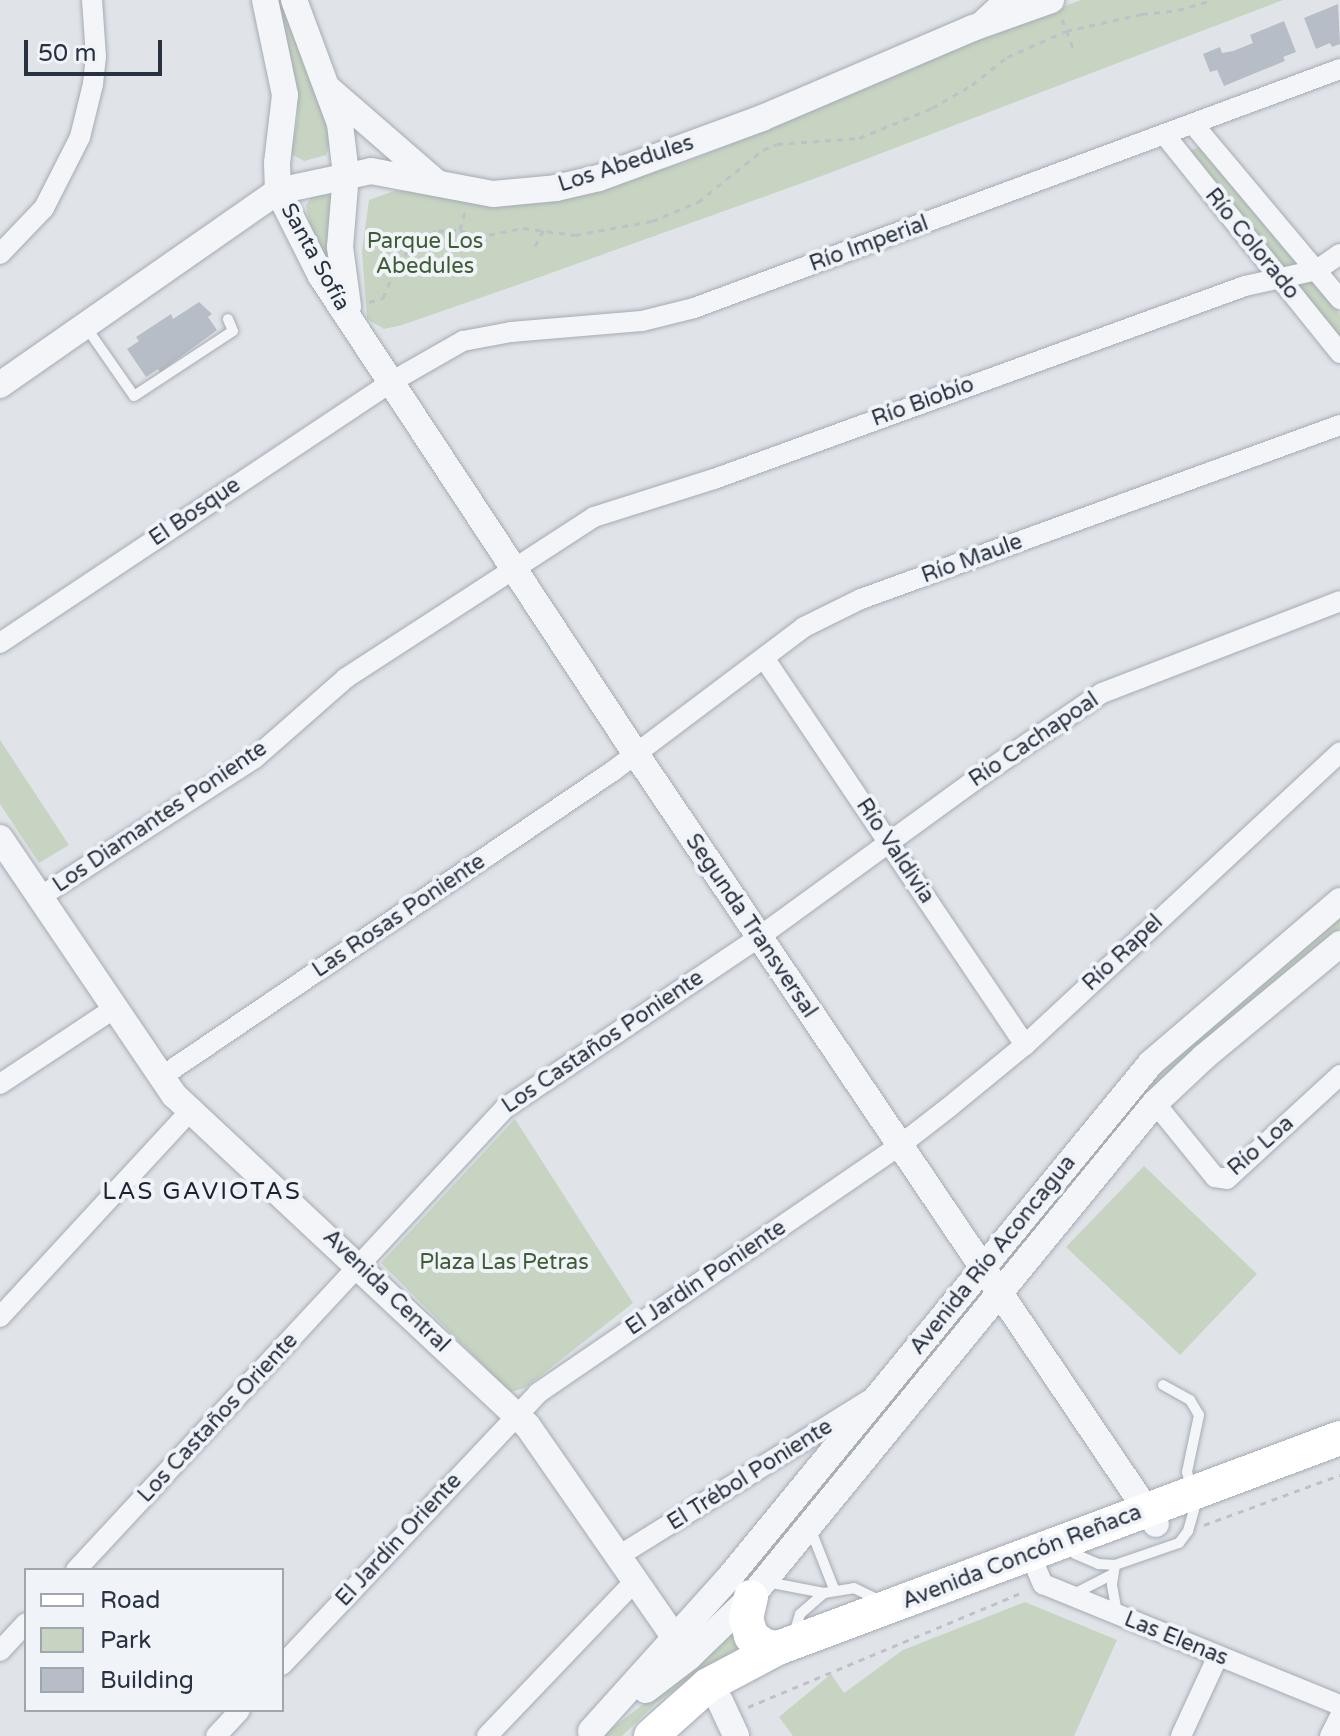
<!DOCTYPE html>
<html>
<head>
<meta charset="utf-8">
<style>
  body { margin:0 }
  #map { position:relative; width:1340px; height:1736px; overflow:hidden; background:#e0e4e9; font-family:"Varela Round",sans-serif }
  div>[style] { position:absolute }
  .green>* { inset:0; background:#c6d4c1 }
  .building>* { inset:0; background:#b7bdc6 }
  .path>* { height:3px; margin-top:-1.5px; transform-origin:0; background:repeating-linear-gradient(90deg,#bec2c8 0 6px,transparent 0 12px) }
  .roads { filter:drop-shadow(0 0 2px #a5abb3) drop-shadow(0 0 2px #a5abb3) }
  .service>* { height:10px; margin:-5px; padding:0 5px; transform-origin:5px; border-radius:5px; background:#f3f5f8 }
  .minor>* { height:20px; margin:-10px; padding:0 10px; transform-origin:10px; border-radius:10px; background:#f3f5f8 }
  .tertiary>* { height:26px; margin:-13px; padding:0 13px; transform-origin:13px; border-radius:13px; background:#f3f5f8 }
  .primary>* { height:34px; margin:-17px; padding:0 17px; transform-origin:17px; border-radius:17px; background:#fff }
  span { translate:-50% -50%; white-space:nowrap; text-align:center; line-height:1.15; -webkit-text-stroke:8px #f0f3f7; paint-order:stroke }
  .street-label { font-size:22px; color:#293241 }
  .park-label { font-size:22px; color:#3e5d36 }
  .neighbourhood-label { font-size:24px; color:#1b2332; letter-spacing:2px }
  .legend { position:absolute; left:24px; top:1568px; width:260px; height:144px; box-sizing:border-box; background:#f0f3f7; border:2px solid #a0a6ae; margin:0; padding:10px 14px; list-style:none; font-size:24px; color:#293241 }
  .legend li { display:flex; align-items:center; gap:16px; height:40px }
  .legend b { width:40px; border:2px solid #a0a6ae }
  .scale { position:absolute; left:24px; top:40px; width:138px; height:36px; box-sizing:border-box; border:4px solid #293241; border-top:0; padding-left:10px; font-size:24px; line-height:28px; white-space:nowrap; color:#293241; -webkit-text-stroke:6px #f0f3f7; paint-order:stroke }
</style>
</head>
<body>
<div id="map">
  <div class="green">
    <i style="clip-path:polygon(275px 0,285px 0,325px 103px,331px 140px,326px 155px,304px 161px,291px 154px,298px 115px,293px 72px)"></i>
    <i style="clip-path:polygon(1081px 0,1283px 0,819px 177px,523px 283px,402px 325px,384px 329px,367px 319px,362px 251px,369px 200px,394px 191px,601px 186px,683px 163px,752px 136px,818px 104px,976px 39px)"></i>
    <i style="clip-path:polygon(1205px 145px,1340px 314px,1340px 340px,1189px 151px)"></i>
    <i style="clip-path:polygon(314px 194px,335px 196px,328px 262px,312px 240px,306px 205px)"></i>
    <i style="clip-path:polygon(0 740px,69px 845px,39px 863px,0 804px)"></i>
    <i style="clip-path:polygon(1340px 916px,1340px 928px,1195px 1049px,1007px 1275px,1001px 1261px,1162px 1071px)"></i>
    <i style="clip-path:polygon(515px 1119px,633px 1303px,525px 1388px,510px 1392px,381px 1263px)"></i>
    <i style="clip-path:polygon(1144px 1166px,1257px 1274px,1180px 1355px,1066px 1247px)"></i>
    <i style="clip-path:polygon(969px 1301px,973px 1310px,742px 1597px,709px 1621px,711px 1608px)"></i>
    <i style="clip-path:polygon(1025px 1602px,1117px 1640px,1074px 1736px,793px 1736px,779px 1717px,831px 1674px,844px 1693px,903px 1650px)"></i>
    <i style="clip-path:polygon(735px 1627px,749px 1650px,707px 1669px,656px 1703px,622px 1736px,602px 1736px,723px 1643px)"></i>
  </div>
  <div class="building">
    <i style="clip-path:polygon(1338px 4px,1340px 44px,1332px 47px,1330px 43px,1316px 49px,1304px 18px)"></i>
    <i style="clip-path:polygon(1284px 21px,1296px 52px,1283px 57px,1285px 61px,1224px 86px,1217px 70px,1210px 72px,1203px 54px,1220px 47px,1222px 53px,1233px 51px,1253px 43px,1250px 35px)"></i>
    <i style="clip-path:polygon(199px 302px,212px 314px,208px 317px,217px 330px,160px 372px,158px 369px,146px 377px,127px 349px,139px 341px,136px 337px,171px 314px,173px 319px)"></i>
  </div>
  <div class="path">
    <i style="left:1062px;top:19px;width:33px;rotate:69deg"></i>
    <i style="left:460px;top:230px;width:20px;rotate:-75deg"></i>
    <i style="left:535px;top:246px;width:19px;rotate:-62deg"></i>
    <i style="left:369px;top:302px;width:15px;rotate:-16deg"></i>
    <i style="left:383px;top:298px;width:36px;rotate:-67deg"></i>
    <i style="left:397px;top:265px;width:36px;rotate:-52deg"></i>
    <i style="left:419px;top:237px;width:20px;rotate:-18deg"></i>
    <i style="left:438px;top:231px;width:22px;rotate:-3deg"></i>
    <i style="left:460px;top:230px;width:18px;rotate:22deg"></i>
    <i style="left:477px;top:237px;width:47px;rotate:-11.1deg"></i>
    <i style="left:523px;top:228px;width:52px;rotate:7.7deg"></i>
    <i style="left:575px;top:235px;width:78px;rotate:-10.3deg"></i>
    <i style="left:652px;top:221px;width:50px;rotate:-22.4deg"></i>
    <i style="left:698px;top:202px;width:83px;rotate:-38.7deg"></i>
    <i style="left:763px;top:150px;width:15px;rotate:-23deg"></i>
    <i style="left:777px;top:144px;width:82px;rotate:-4.2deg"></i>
    <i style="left:859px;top:138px;width:79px;rotate:-22.3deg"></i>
    <i style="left:932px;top:108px;width:46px;rotate:-29.9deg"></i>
    <i style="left:972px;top:85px;width:45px;rotate:-38.7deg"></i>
    <i style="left:1007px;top:57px;width:64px;rotate:-23.8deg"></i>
    <i style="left:1066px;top:31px;width:78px;rotate:-12.6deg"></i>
    <i style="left:1142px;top:14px;width:36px;rotate:-6deg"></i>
    <i style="left:1178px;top:10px;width:36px;rotate:-16deg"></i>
    <i style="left:1204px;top:1525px;width:145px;rotate:-20.2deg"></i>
    <i style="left:748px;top:1707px;width:300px;rotate:-22.7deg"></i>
  </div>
  <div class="roads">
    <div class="service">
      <i style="left:86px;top:327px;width:84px;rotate:55.2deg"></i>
      <i style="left:134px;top:396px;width:118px;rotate:-33.3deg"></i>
      <i style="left:233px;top:331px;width:13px;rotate:-113deg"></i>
      <i style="left:1163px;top:1385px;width:31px;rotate:29deg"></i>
      <i style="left:1190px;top:1400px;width:17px;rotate:59deg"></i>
      <i style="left:1199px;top:1415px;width:58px;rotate:101.9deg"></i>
      <i style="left:1187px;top:1472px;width:18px;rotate:74deg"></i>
      <i style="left:810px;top:1528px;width:66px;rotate:68.5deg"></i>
      <i style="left:1075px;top:1554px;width:25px;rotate:23deg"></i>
      <i style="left:1098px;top:1564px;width:17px;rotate:3deg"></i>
      <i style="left:1115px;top:1565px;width:68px;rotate:-19deg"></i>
      <i style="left:1179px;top:1543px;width:15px;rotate:-53deg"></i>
      <i style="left:1188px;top:1531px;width:22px;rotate:-74deg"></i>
      <i style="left:1115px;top:1565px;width:20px;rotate:99deg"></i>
      <i style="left:1112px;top:1585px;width:29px;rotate:80deg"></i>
      <i style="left:767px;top:1582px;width:58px;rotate:10.9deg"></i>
      <i style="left:1072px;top:1595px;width:46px;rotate:-27.1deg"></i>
      <i style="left:793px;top:1637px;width:24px;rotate:-73deg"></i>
      <i style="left:800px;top:1614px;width:32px;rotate:-41deg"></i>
      <i style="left:824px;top:1593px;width:30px;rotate:-9deg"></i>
      <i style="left:854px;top:1588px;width:32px;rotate:26deg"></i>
    </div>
    <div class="minor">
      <i style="left:979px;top:23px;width:34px;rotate:-43deg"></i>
      <i style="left:1193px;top:124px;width:229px;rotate:50deg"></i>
      <i style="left:1164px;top:134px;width:281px;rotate:51.2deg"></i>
      <i style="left:0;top:254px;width:64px;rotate:-46.3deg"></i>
      <i style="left:44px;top:208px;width:80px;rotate:-63.1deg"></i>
      <i style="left:80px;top:137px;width:55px;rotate:-76.2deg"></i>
      <i style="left:93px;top:84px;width:27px;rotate:-84deg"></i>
      <i style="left:96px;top:57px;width:57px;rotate:-94deg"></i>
      <i style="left:0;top:643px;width:470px;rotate:-33.7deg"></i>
      <i style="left:391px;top:382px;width:83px;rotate:-29.7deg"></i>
      <i style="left:463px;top:341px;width:49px;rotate:-10.6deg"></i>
      <i style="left:511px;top:332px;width:131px;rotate:-4.8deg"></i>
      <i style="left:642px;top:321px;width:54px;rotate:-14deg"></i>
      <i style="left:694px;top:308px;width:689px;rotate:-20.3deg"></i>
      <i style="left:764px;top:658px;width:467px;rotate:56deg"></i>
      <i style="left:40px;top:897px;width:256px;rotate:-32.9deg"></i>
      <i style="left:255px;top:758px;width:121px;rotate:-41.3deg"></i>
      <i style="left:346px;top:678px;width:296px;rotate:-33deg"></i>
      <i style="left:594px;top:517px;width:126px;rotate:-17.6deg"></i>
      <i style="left:714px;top:479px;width:565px;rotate:-19.97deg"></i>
      <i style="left:1245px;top:286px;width:74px;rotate:-12.5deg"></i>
      <i style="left:1317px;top:270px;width:28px;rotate:-35deg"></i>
      <i style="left:161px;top:1077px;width:546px;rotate:-34.1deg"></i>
      <i style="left:613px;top:771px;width:239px;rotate:-37deg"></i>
      <i style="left:804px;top:627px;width:64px;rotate:-26.2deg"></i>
      <i style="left:861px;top:599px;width:510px;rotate:-19.96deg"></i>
      <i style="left:0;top:1084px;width:138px;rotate:-33.5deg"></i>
      <i style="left:1155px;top:1103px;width:95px;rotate:51deg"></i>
      <i style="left:1215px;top:1177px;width:12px;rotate:9deg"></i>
      <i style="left:1227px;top:1179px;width:154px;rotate:-42.6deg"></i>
      <i style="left:0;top:1317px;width:280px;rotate:-47.3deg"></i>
      <i style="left:1030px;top:1554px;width:33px;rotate:67deg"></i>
      <i style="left:1043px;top:1584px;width:321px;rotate:22.2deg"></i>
      <i style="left:617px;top:1557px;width:297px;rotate:-31.9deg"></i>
      <i style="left:76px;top:1570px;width:630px;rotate:-47.12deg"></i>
      <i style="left:505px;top:1108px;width:306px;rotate:-33.9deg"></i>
      <i style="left:759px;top:937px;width:281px;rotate:-36deg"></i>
      <i style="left:986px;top:772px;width:140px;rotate:-34.3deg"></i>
      <i style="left:1102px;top:693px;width:255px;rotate:-21.1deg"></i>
      <i style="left:0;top:1651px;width:38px;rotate:-47deg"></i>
      <i style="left:282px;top:1665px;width:374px;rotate:-46.7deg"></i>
      <i style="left:538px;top:1393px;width:437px;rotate:-34.4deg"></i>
      <i style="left:899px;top:1146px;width:62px;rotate:-37.8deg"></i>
      <i style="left:948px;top:1108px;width:99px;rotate:-39.3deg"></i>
      <i style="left:1025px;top:1045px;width:430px;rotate:-42.9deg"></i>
      <i style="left:216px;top:1736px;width:35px;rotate:-47deg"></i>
      <i style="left:487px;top:1736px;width:213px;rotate:-46.3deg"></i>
      <i style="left:1181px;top:1736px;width:88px;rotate:-65.2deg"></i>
      <i style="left:1330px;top:1736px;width:22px;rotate:-63deg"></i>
    </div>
    <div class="tertiary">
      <i style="left:265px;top:0;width:97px;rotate:78.1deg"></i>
      <i style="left:285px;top:95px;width:68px;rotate:96.7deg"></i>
      <i style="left:277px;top:163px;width:28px;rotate:88deg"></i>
      <i style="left:278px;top:191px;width:95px;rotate:63.2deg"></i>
      <i style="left:321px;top:276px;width:572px;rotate:56.62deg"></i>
      <i style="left:636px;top:754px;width:929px;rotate:55.97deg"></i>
      <i style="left:294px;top:0;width:132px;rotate:69.6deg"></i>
      <i style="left:340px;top:124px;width:50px;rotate:83.2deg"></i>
      <i style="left:346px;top:174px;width:73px;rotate:94.7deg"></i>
      <i style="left:340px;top:247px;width:60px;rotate:82.3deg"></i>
      <i style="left:330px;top:90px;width:140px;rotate:41deg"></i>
      <i style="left:0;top:385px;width:339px;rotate:-34.9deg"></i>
      <i style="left:278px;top:191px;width:95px;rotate:-12.1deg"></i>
      <i style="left:371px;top:171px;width:124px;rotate:10.7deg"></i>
      <i style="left:493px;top:194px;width:63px;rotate:-5.4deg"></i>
      <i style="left:556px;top:188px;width:44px;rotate:-13.1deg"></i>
      <i style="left:599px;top:178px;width:174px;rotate:-20.2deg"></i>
      <i style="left:762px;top:118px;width:229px;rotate:-23.1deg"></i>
      <i style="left:973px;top:28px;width:83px;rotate:-19.7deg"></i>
      <i style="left:0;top:838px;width:310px;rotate:55.9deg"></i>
      <i style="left:174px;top:1095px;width:483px;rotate:43.1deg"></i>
      <i style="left:527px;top:1425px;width:261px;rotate:55.2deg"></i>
      <i style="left:646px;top:1690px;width:54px;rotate:-37.5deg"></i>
      <i style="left:689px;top:1657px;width:86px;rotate:-44.1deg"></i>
      <i style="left:751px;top:1597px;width:638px;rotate:-50.72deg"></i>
      <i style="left:1155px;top:1103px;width:67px;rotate:-43.2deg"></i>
      <i style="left:1204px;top:1057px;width:177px;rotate:-39.7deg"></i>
      <i style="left:720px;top:1701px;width:38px;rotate:65deg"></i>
      <i style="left:591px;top:1731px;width:205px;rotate:-48deg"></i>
      <i style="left:728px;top:1579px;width:667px;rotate:-50.66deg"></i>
      <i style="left:1151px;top:1063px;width:249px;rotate:-40.6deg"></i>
    </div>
    <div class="primary">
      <i style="left:751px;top:1597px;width:22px;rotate:103deg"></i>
      <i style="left:746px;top:1618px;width:19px;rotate:74deg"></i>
      <i style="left:751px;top:1636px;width:17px;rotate:36deg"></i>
      <i style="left:765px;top:1646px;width:13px;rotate:9deg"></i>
      <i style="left:651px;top:1736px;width:76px;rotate:-41.8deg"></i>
      <i style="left:708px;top:1685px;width:79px;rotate:-27.9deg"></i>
      <i style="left:778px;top:1648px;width:600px;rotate:-20.49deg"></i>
    </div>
  </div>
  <div class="street-label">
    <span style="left:626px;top:164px;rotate:-18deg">Los Abedules</span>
    <span style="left:869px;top:244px;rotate:-20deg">Río Imperial</span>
    <span style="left:1252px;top:244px;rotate:51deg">Río Colorado</span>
    <span style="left:315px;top:257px;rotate:61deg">Santa Sofía</span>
    <span style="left:923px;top:402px;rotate:-20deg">Río Biobío</span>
    <span style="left:195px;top:512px;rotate:-34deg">El Bosque</span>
    <span style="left:972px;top:559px;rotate:-20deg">Río Maule</span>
    <span style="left:1034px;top:740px;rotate:-34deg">Río Cachapoal</span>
    <span style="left:160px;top:817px;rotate:-34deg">Los Diamantes Poniente</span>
    <span style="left:895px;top:851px;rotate:56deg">Río Valdivia</span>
    <span style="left:399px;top:916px;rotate:-34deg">Las Rosas Poniente</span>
    <span style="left:751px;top:926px;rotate:56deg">Segunda Transversal</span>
    <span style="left:1123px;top:953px;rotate:-43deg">Río Rapel</span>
    <span style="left:603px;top:1042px;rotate:-34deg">Los Castaños Poniente</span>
    <span style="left:1261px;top:1146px;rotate:-41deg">Río Loa</span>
    <span style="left:993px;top:1255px;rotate:-51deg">Avenida Río Aconcagua</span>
    <span style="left:706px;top:1278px;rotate:-34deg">El Jardín Poniente</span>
    <span style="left:386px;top:1291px;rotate:44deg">Avenida Central</span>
    <span style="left:218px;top:1418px;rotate:-47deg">Los Castaños Oriente</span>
    <span style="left:750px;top:1475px;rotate:-32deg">El Trébol Poniente</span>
    <span style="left:399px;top:1540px;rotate:-47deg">El Jardín Oriente</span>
    <span style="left:1022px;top:1557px;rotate:-21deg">Avenida Concón Reñaca</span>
    <span style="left:1176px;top:1639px;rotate:22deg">Las Elenas</span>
  </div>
  <div class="park-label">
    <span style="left:425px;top:254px">Parque Los<br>Abedules</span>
    <span style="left:504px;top:1263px">Plaza Las Petras</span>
  </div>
  <div class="neighbourhood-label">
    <span style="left:202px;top:1192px">LAS GAVIOTAS</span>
  </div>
  <ul class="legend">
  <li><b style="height:10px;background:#fff"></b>Road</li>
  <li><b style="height:22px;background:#c6d4c1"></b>Park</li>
  <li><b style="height:22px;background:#b7bdc6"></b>Building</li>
  </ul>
  <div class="scale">50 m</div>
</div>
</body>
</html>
